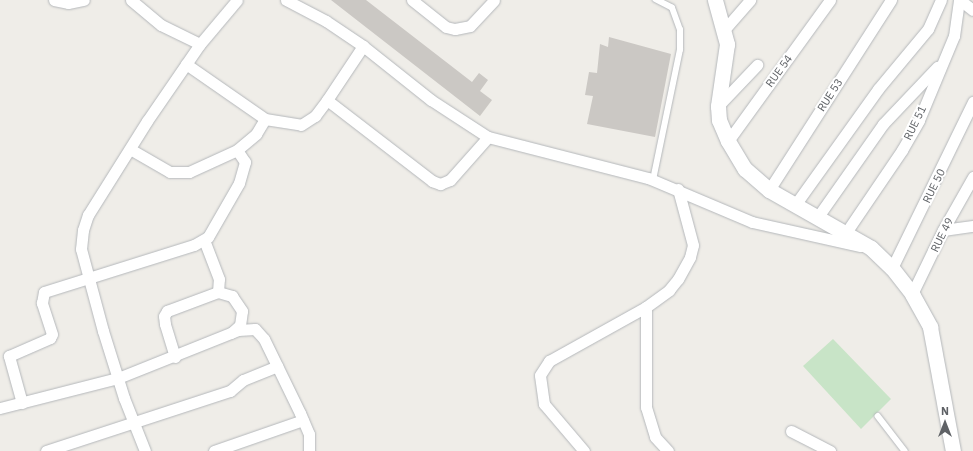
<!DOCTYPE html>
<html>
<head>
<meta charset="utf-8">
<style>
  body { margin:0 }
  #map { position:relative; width:973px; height:451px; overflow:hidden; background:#efede8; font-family:"IBM Plex Sans",sans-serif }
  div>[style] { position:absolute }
  .green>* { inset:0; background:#c8e4c7 }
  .building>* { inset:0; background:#cbc8c4 }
  .roads { filter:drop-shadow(0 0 1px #b4b7ba) drop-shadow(0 0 1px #b4b7ba) }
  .lane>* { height:5.5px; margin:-2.75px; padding:0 2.75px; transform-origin:2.75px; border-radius:2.75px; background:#fff }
  .street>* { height:11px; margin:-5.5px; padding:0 5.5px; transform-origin:5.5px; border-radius:5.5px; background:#fff }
  .secondary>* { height:15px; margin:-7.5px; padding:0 7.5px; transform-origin:7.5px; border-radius:7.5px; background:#fff }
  span { translate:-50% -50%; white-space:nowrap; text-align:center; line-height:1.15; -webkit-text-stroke:4px #fff; paint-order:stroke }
  .street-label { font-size:11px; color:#5f6266 }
  .north { position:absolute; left:925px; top:403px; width:40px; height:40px; -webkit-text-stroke:3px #fff; paint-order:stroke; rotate:0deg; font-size:11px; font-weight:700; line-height:16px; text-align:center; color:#5f6266 }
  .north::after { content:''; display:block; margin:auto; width:14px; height:18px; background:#5f6266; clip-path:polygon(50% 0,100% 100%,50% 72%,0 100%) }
</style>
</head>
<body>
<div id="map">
  <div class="green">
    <i style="clip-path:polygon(833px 339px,891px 399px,861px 429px,803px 366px)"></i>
  </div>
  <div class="building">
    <i style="clip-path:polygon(331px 0,366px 0,472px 82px,479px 73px,488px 80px,480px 91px,492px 100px,480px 116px)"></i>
    <i style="clip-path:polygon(609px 37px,671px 54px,655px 137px,587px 124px,593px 96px,585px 95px,589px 72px,597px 73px,600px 44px,608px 47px)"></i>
  </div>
  <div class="roads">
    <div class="lane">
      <i style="left:653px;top:180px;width:133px;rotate:-78.3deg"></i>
      <i style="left:680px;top:50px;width:20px;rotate:-90deg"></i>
      <i style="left:680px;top:30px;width:23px;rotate:-110deg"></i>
      <i style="left:672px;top:8px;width:18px;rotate:-153deg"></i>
      <i style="left:878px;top:416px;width:44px;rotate:52.4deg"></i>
    </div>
    <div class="street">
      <i style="left:54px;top:0;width:14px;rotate:12deg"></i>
      <i style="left:68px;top:3px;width:16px;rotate:-11deg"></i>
      <i style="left:131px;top:0;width:39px;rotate:40deg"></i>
      <i style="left:161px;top:25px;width:43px;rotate:26deg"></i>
      <i style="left:286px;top:0;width:45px;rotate:27.7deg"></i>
      <i style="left:326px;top:21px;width:45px;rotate:34deg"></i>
      <i style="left:363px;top:46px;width:87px;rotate:38.5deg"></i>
      <i style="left:431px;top:100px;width:68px;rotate:33deg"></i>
      <i style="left:488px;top:137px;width:165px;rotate:14.4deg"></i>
      <i style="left:648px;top:178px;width:113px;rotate:22.9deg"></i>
      <i style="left:752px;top:222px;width:111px;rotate:12.5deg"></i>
      <i style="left:412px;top:0;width:43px;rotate:38.5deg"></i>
      <i style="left:446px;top:27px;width:9px;rotate:13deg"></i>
      <i style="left:455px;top:29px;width:15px;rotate:-11deg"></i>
      <i style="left:470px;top:26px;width:35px;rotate:-47deg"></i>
      <i style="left:960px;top:0;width:16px;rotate:38deg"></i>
      <i style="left:724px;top:30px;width:40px;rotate:-49deg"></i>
      <i style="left:186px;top:64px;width:96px;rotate:34.8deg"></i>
      <i style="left:327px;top:100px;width:65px;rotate:-56.3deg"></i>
      <i style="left:718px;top:106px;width:57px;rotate:-46.4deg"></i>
      <i style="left:728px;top:141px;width:174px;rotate:-54.1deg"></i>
      <i style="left:130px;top:149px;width:46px;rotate:29.9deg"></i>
      <i style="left:170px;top:172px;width:19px"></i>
      <i style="left:189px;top:172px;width:53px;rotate:-24.6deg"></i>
      <i style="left:237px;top:150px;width:25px;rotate:-40deg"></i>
      <i style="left:256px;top:134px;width:17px;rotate:-59deg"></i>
      <i style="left:265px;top:119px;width:36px;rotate:9deg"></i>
      <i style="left:301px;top:125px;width:17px;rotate:-33deg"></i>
      <i style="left:315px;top:116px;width:20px;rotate:-53deg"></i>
      <i style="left:327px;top:100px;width:133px;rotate:37.6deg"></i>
      <i style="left:432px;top:181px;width:9px;rotate:21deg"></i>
      <i style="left:440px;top:184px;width:11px;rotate:-22deg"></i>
      <i style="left:450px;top:180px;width:57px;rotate:-48.5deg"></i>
      <i style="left:769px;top:190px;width:226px;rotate:-57.3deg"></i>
      <i style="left:795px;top:205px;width:143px;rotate:-54.4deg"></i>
      <i style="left:878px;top:89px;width:78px;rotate:-50.2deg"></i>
      <i style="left:928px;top:29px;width:32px;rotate:-66deg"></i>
      <i style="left:817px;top:218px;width:115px;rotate:-54.9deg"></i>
      <i style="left:883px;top:124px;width:79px;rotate:-46.5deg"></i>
      <i style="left:943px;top:230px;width:30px;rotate:-8deg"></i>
      <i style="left:845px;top:234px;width:102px;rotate:-55.8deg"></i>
      <i style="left:902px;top:150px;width:34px;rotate:-60deg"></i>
      <i style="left:919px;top:120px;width:91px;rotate:-67.4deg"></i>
      <i style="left:954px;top:36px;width:36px;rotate:-82deg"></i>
      <i style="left:892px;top:268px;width:185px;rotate:-64deg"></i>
      <i style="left:218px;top:292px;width:15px;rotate:16deg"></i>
      <i style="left:232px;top:296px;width:18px;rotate:56deg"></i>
      <i style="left:242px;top:311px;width:14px;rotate:98deg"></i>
      <i style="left:240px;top:325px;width:12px;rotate:138deg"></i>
      <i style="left:912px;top:294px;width:71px;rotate:-64.2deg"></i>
      <i style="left:943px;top:230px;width:61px;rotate:-60.5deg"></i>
      <i style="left:646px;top:307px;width:100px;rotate:90deg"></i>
      <i style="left:646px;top:407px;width:31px;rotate:73deg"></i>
      <i style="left:655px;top:437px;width:19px;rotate:47deg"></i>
      <i style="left:175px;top:357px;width:34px;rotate:-107deg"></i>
      <i style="left:165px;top:324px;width:8px;rotate:-97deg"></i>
      <i style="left:164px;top:316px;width:6px;rotate:-59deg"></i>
      <i style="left:167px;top:311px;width:54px;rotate:-20.4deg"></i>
      <i style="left:218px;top:292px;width:13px;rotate:-86deg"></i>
      <i style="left:219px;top:279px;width:42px;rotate:-111deg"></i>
      <i style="left:22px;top:403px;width:49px;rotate:-105.5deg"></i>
      <i style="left:9px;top:356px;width:45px;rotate:-23.7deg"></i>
      <i style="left:50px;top:338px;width:4px;rotate:-63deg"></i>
      <i style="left:52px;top:334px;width:33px;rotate:-108deg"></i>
      <i style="left:42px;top:303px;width:11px;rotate:-80deg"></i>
      <i style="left:44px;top:292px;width:157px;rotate:-17.4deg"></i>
      <i style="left:194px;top:245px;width:16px;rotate:-30deg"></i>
      <i style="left:208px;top:237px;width:62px;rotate:-60.1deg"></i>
      <i style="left:239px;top:183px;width:22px;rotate:-74deg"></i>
      <i style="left:245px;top:162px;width:14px;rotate:-124deg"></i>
      <i style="left:0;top:408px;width:122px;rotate:-14.3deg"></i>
      <i style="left:118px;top:378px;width:129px;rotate:-21.8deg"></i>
      <i style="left:238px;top:330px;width:17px;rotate:-3deg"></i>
      <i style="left:255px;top:329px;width:13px;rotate:48deg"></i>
      <i style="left:264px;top:339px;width:82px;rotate:64.1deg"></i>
      <i style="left:300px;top:413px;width:23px;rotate:67deg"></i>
      <i style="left:309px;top:434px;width:17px;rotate:90deg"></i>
      <i style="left:791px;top:431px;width:44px;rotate:27.1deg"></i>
      <i style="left:46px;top:451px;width:194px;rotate:-18.1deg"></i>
      <i style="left:230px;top:391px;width:17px;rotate:-40deg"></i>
      <i style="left:243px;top:380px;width:37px;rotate:-22deg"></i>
      <i style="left:145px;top:451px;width:57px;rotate:-111.6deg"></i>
      <i style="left:124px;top:398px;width:70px;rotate:-107.4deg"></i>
      <i style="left:103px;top:331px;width:85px;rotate:-105deg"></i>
      <i style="left:81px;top:249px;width:19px;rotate:-84deg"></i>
      <i style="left:83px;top:230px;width:16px;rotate:-72deg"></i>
      <i style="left:88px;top:215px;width:111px;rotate:-57.9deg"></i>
      <i style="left:147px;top:121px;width:93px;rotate:-55.5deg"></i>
      <i style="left:200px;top:44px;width:57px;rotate:-49.9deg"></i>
      <i style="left:214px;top:451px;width:94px;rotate:-19.2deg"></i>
      <i style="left:584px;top:451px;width:62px;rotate:-130.4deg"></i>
      <i style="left:544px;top:404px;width:29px;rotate:-98deg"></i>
      <i style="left:540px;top:375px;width:17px;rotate:-57deg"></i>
      <i style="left:549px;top:361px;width:111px;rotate:-29.1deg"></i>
      <i style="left:646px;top:307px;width:29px;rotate:-36deg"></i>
      <i style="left:669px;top:290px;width:14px;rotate:-51deg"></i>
      <i style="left:678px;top:279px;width:25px;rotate:-61deg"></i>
      <i style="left:690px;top:257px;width:12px;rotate:-76deg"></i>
      <i style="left:693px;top:245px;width:58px;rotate:-105deg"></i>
    </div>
    <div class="secondary">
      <i style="left:715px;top:0;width:46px;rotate:74.7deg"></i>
      <i style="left:727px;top:44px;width:63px;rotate:98.3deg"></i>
      <i style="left:718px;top:106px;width:14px;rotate:86deg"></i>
      <i style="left:719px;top:120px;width:23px;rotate:67deg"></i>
      <i style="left:728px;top:141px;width:33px;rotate:59deg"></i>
      <i style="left:745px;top:169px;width:32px;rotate:41deg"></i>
      <i style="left:769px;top:190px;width:117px;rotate:29.6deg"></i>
      <i style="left:871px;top:248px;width:29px;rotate:44deg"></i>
      <i style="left:892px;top:268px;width:33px;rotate:52deg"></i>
      <i style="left:912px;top:294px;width:38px;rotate:61deg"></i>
      <i style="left:930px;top:327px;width:126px;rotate:79.5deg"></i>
    </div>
  </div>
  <div class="street-label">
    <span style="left:779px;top:71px;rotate:-54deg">RUE 54</span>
    <span style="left:830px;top:95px;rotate:-57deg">RUE 53</span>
    <span style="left:915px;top:123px;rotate:-64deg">RUE 51</span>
    <span style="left:934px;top:186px;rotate:-64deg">RUE 50</span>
    <span style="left:942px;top:235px;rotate:-64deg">RUE 49</span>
  </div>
  <div class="north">N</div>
</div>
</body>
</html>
